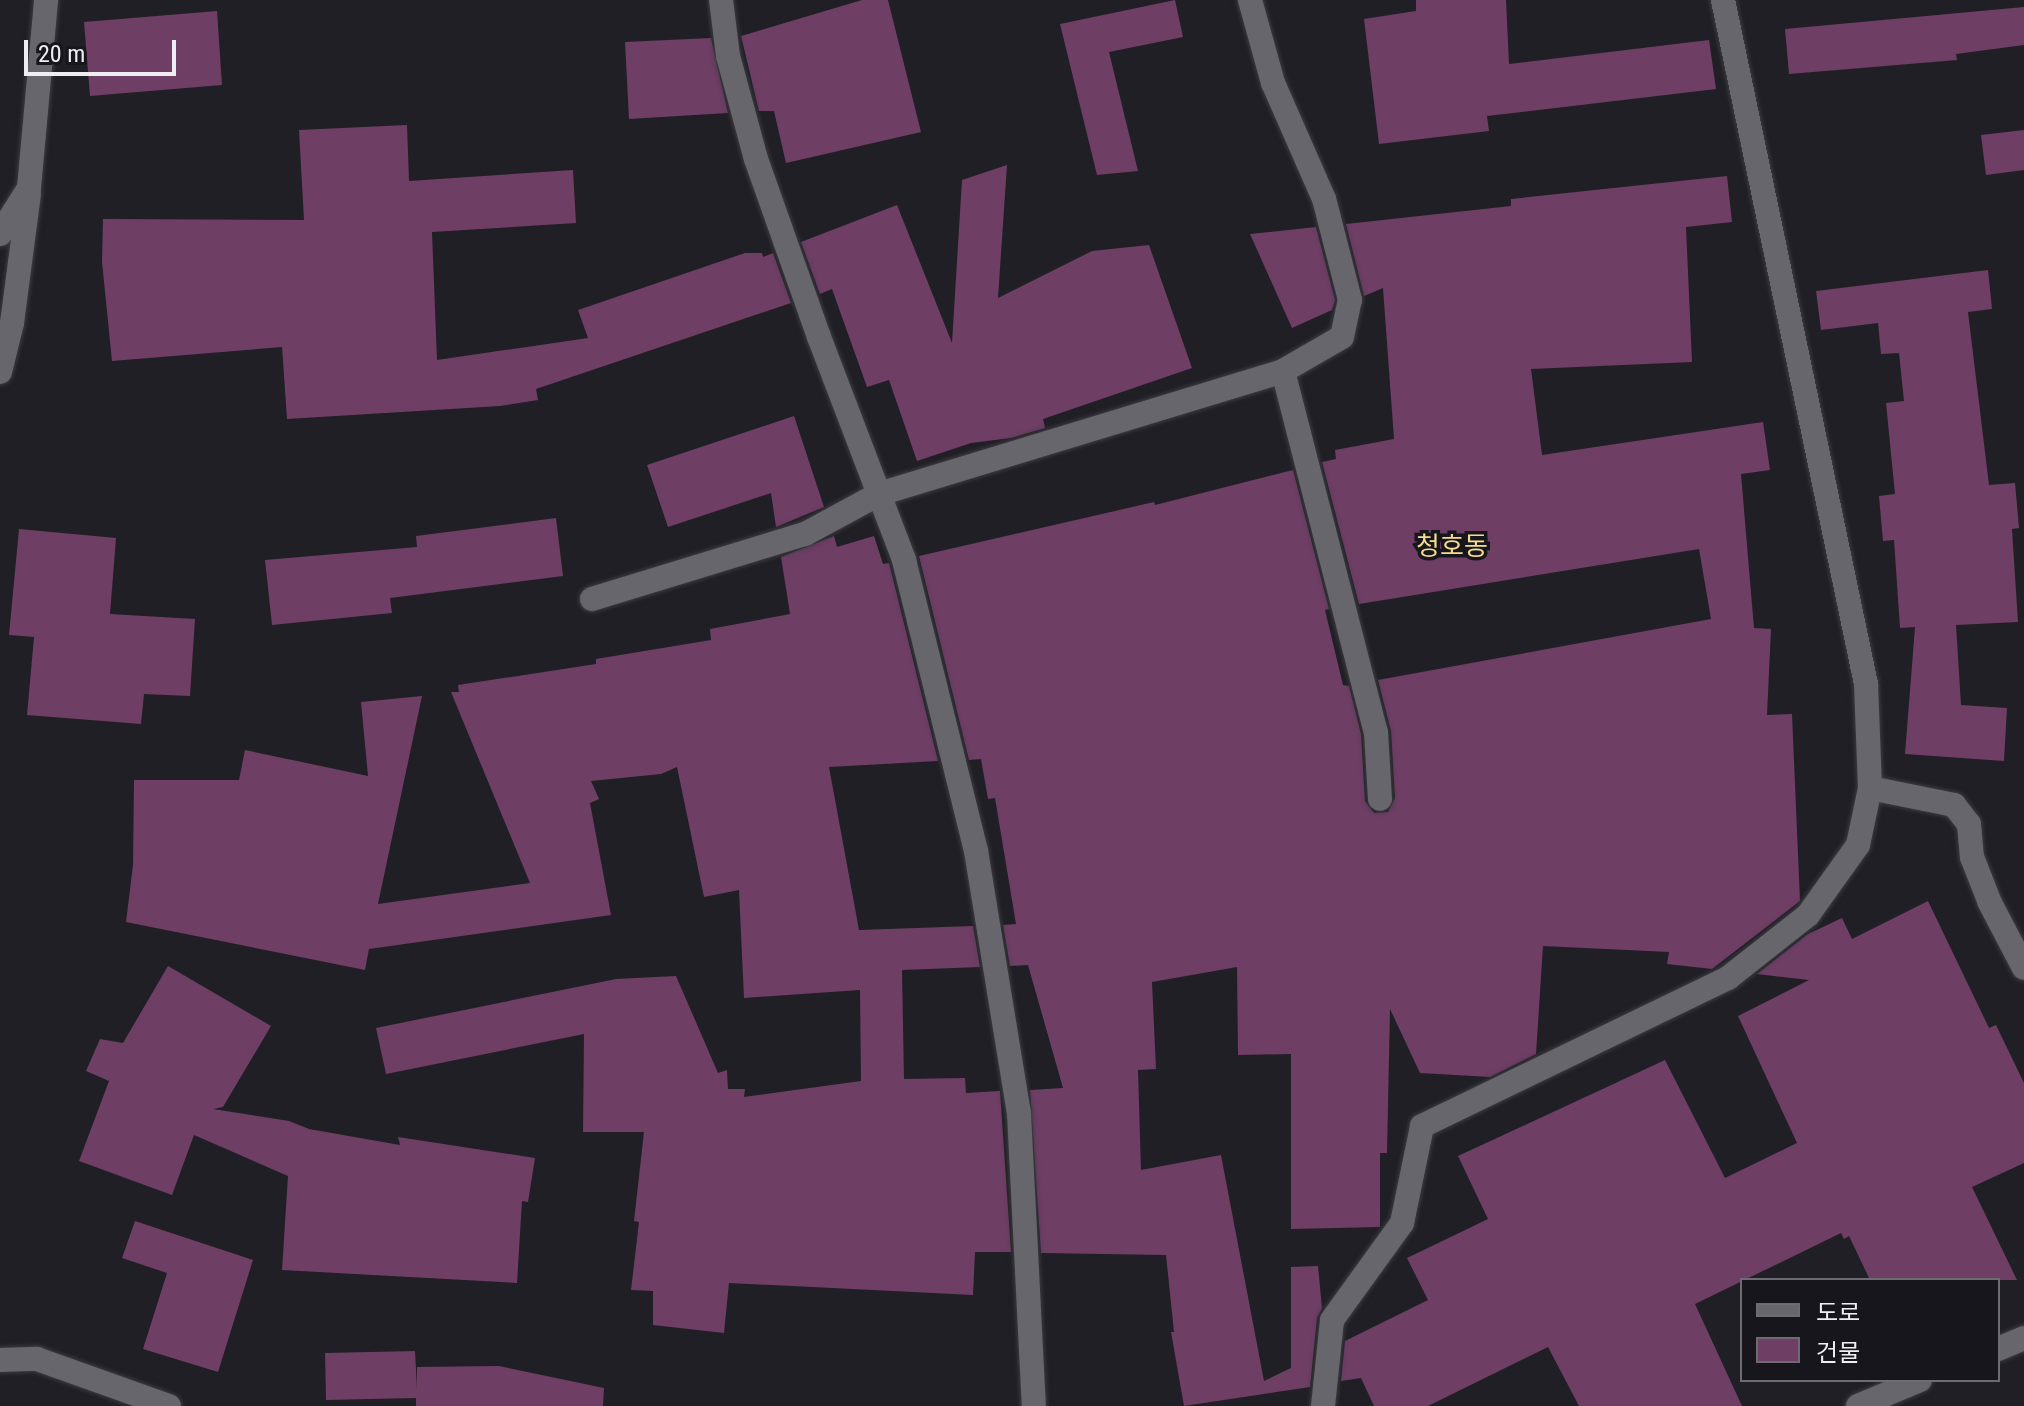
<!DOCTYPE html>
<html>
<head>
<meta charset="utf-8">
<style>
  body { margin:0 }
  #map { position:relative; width:2024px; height:1406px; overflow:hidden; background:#201f25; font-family:"Roboto Condensed","Noto Sans KR",sans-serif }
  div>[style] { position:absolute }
  .building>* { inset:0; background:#6e3e65 }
  .roads { filter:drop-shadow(0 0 2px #3c3b40) drop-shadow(0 0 2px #3c3b40) }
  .street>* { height:24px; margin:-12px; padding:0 12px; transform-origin:12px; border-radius:12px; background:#68666d }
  span { translate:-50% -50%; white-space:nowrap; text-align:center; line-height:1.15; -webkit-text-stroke:7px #17161c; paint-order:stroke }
  .quarter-label { font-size:26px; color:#f4db8e }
  .legend { position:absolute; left:1740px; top:1278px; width:260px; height:104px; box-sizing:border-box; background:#17161c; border:2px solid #6d6c72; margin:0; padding:10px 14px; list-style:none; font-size:24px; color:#eeedf2 }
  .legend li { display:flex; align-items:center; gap:16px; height:40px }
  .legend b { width:40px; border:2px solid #6d6c72 }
  .scale { position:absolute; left:24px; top:40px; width:152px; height:36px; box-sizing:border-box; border:4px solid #eeedf2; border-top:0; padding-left:10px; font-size:24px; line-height:28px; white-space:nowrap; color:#eeedf2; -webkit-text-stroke:6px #17161c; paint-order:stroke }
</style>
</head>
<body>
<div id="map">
  <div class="building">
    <i style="clip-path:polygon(862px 0,888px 0,921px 132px,786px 163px,774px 111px,759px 111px,741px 36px)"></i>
    <i style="clip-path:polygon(1175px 0,1183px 37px,1109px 52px,1138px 171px,1097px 175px,1060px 24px)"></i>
    <i style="clip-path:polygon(1416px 0,1506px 0,1509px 64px,1709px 40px,1716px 89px,1487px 116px,1489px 131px,1379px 144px,1364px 19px,1416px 11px)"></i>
    <i style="clip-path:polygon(2024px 7px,2024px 45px,1956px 54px,1957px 60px,1789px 74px,1785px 29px)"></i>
    <i style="clip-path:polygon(217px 11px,222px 85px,90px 96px,84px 22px)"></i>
    <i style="clip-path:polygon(711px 38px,728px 113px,629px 119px,625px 42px)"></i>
    <i style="clip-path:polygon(407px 125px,409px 181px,573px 170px,576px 223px,432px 232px,437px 360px,588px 338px,578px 310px,745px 253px,762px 253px,763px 257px,773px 253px,791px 303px,536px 389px,538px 400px,500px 406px,287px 419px,282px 347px,112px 361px,102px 262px,103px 219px,304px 220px,299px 130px)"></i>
    <i style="clip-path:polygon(2024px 130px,2024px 170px,1986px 175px,1981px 135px)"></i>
    <i style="clip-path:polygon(1007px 165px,998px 298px,1092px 251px,1149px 245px,1192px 368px,1043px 419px,1045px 428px,1011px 438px,971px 443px,917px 461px,889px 380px,867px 387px,832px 289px,820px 294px,801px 242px,897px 205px,952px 343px,962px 180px)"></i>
    <i style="clip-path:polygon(1727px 176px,1732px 222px,1686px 227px,1692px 362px,1531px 369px,1542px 455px,1763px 422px,1770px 470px,1741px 474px,1754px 628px,1771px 629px,1767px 715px,1792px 714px,1800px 901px,1712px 969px,1667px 964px,1669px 952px,1543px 946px,1536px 1054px,1490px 1077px,1420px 1073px,1390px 1009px,1387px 1153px,1380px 1153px,1380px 1227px,1291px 1229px,1291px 1054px,1238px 1055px,1237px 967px,1152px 982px,1156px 1069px,1138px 1070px,1141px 1170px,1221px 1155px,1264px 1381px,1291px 1368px,1291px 1267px,1318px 1266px,1322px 1308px,1317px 1318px,1310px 1387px,1184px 1406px,1171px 1332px,1174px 1332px,1166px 1255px,1041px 1253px,1030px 1090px,1063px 1088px,1028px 965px,1010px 966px,1003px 925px,1016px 924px,995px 798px,988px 799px,981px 759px,969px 760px,919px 556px,1154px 502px,1155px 505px,1293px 470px,1329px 609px,1325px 610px,1343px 685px,1349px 686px,1361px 734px,1365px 801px,1374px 813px,1388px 812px,1395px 798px,1391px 731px,1378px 680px,1711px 619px,1699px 549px,1359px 604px,1322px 462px,1336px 459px,1335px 450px,1394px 439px,1383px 288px,1364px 296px,1346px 224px,1511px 206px,1511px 199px)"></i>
    <i style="clip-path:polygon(1316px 227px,1335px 300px,1332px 310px,1292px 328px,1250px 234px)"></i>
    <i style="clip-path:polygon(1988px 270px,1992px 309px,1968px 312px,1989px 485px,2015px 483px,2019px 528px,2012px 529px,2018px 622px,1956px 625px,1961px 705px,2007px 708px,2004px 761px,1905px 754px,1915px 627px,1900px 628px,1894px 540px,1883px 541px,1879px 496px,1895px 494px,1886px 403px,1904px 401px,1899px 353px,1881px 354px,1878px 323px,1821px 330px,1816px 291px)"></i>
    <i style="clip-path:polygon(794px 416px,824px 507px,776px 527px,771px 493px,668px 527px,647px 465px)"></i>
    <i style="clip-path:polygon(556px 518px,563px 576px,390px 598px,392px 613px,272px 625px,265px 560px,417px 547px,416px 536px)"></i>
    <i style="clip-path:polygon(19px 529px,116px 538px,110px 614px,195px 619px,190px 696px,144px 694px,141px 724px,27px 715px,34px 637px,9px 635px)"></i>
    <i style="clip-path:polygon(834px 536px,837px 547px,874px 536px,883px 564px,889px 563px,938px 761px,829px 767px,859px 930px,973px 926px,980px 967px,902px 970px,904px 1079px,965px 1078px,966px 1093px,1000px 1091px,1011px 1252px,975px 1252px,973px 1295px,729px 1283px,724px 1333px,653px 1325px,653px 1291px,631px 1290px,639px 1222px,634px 1221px,644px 1132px,583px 1132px,584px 1034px,386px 1074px,376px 1028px,616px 979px,676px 976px,718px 1073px,727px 1070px,728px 1089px,745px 1089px,744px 1097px,861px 1081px,860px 990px,744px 998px,739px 890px,704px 897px,677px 767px,661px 774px,591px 781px,599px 799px,590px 803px,611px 915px,369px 949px,365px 970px,126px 922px,133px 865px,134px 780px,239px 780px,245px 750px,368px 776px,361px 702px,422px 696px,378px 904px,530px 883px,451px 692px,459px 692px,458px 685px,596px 664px,596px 659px,711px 640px,710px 629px,790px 614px,781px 557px)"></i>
    <i style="clip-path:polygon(1928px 901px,1989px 1028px,1996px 1025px,2024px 1083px,2024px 1163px,1972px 1187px,2017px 1280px,1870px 1280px,1849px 1236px,1844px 1239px,1841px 1233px,1695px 1304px,1742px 1406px,1579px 1406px,1548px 1347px,1428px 1406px,1374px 1406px,1361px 1378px,1341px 1381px,1345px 1341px,1428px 1300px,1407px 1258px,1488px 1219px,1458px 1156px,1665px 1060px,1725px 1178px,1797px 1143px,1738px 1016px,1809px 980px,1757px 974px,1808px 934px,1842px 918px,1852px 939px)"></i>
    <i style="clip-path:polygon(168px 966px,271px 1026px,223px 1107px,213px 1109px,289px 1121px,309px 1129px,400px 1145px,398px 1137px,535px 1158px,528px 1202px,522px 1201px,517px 1283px,282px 1270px,288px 1176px,194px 1135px,172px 1195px,79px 1161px,109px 1081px,86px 1071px,100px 1039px,123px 1043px)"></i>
    <i style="clip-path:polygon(135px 1221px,253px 1260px,218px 1372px,143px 1349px,167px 1273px,122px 1258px)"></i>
    <i style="clip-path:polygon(415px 1351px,417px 1389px,417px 1367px,499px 1366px,604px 1388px,603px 1406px,416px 1406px,416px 1398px,326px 1400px,325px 1353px)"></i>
  </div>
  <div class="roads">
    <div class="street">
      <i style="left:721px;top:0;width:56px;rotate:82.9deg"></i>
      <i style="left:728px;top:56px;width:107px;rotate:74.8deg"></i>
      <i style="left:756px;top:159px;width:189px;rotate:70.5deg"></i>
      <i style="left:819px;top:337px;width:239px;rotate:69.1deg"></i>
      <i style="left:904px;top:560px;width:300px;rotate:76.1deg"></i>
      <i style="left:976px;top:851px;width:266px;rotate:80.7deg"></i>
      <i style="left:1019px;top:1113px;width:293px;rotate:87.1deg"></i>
      <i style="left:0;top:234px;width:54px;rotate:-57.8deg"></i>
      <i style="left:29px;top:188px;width:189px;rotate:-84.8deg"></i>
      <i style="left:1283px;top:371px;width:373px;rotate:75.6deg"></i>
      <i style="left:1376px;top:732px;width:67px;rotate:86.6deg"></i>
      <i style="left:0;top:372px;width:50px;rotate:-76.2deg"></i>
      <i style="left:12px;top:323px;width:130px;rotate:-82.5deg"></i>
      <i style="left:592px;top:599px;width:223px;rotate:-17deg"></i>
      <i style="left:805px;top:534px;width:84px;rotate:-28.4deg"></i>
      <i style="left:879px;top:494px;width:422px;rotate:-16.9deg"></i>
      <i style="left:1283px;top:371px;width:68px;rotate:-30deg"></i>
      <i style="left:1342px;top:337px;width:38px;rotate:-78deg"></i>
      <i style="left:1350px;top:300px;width:104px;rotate:-104.4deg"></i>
      <i style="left:1324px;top:199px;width:127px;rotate:-113.7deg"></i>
      <i style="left:1273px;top:83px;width:86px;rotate:-105.5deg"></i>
      <i style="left:1870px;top:788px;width:86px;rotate:11.4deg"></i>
      <i style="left:1954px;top:805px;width:24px;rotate:52deg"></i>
      <i style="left:1969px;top:824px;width:33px;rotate:85deg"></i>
      <i style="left:1972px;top:857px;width:49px;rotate:68.6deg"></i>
      <i style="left:1990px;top:903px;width:73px;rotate:62.4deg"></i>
      <i style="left:1998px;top:1349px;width:28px;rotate:-23deg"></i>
      <i style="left:0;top:1360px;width:37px;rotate:-2deg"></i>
      <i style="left:37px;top:1359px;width:140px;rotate:19.6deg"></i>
      <i style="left:1323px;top:1406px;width:86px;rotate:-84deg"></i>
      <i style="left:1332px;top:1320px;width:120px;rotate:-54.2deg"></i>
      <i style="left:1402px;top:1223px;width:99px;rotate:-78.3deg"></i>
      <i style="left:1422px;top:1126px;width:340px;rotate:-25.8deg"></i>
      <i style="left:1728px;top:978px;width:102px;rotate:-38.2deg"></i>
      <i style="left:1808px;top:915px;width:86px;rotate:-54.5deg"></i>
      <i style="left:1858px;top:845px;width:58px;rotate:-78.1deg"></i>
      <i style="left:1870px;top:788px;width:104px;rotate:-92.2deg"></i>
      <i style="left:1866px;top:684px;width:699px;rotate:-101.81deg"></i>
      <i style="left:1858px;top:1406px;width:67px;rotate:-22.8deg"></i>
    </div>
  </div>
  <div class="quarter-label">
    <span style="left:1452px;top:547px">청호동</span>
  </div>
  <ul class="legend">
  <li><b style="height:10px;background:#68666d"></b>도로</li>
  <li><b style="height:22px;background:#6e3e65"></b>건물</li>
  </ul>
  <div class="scale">20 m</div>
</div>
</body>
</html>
